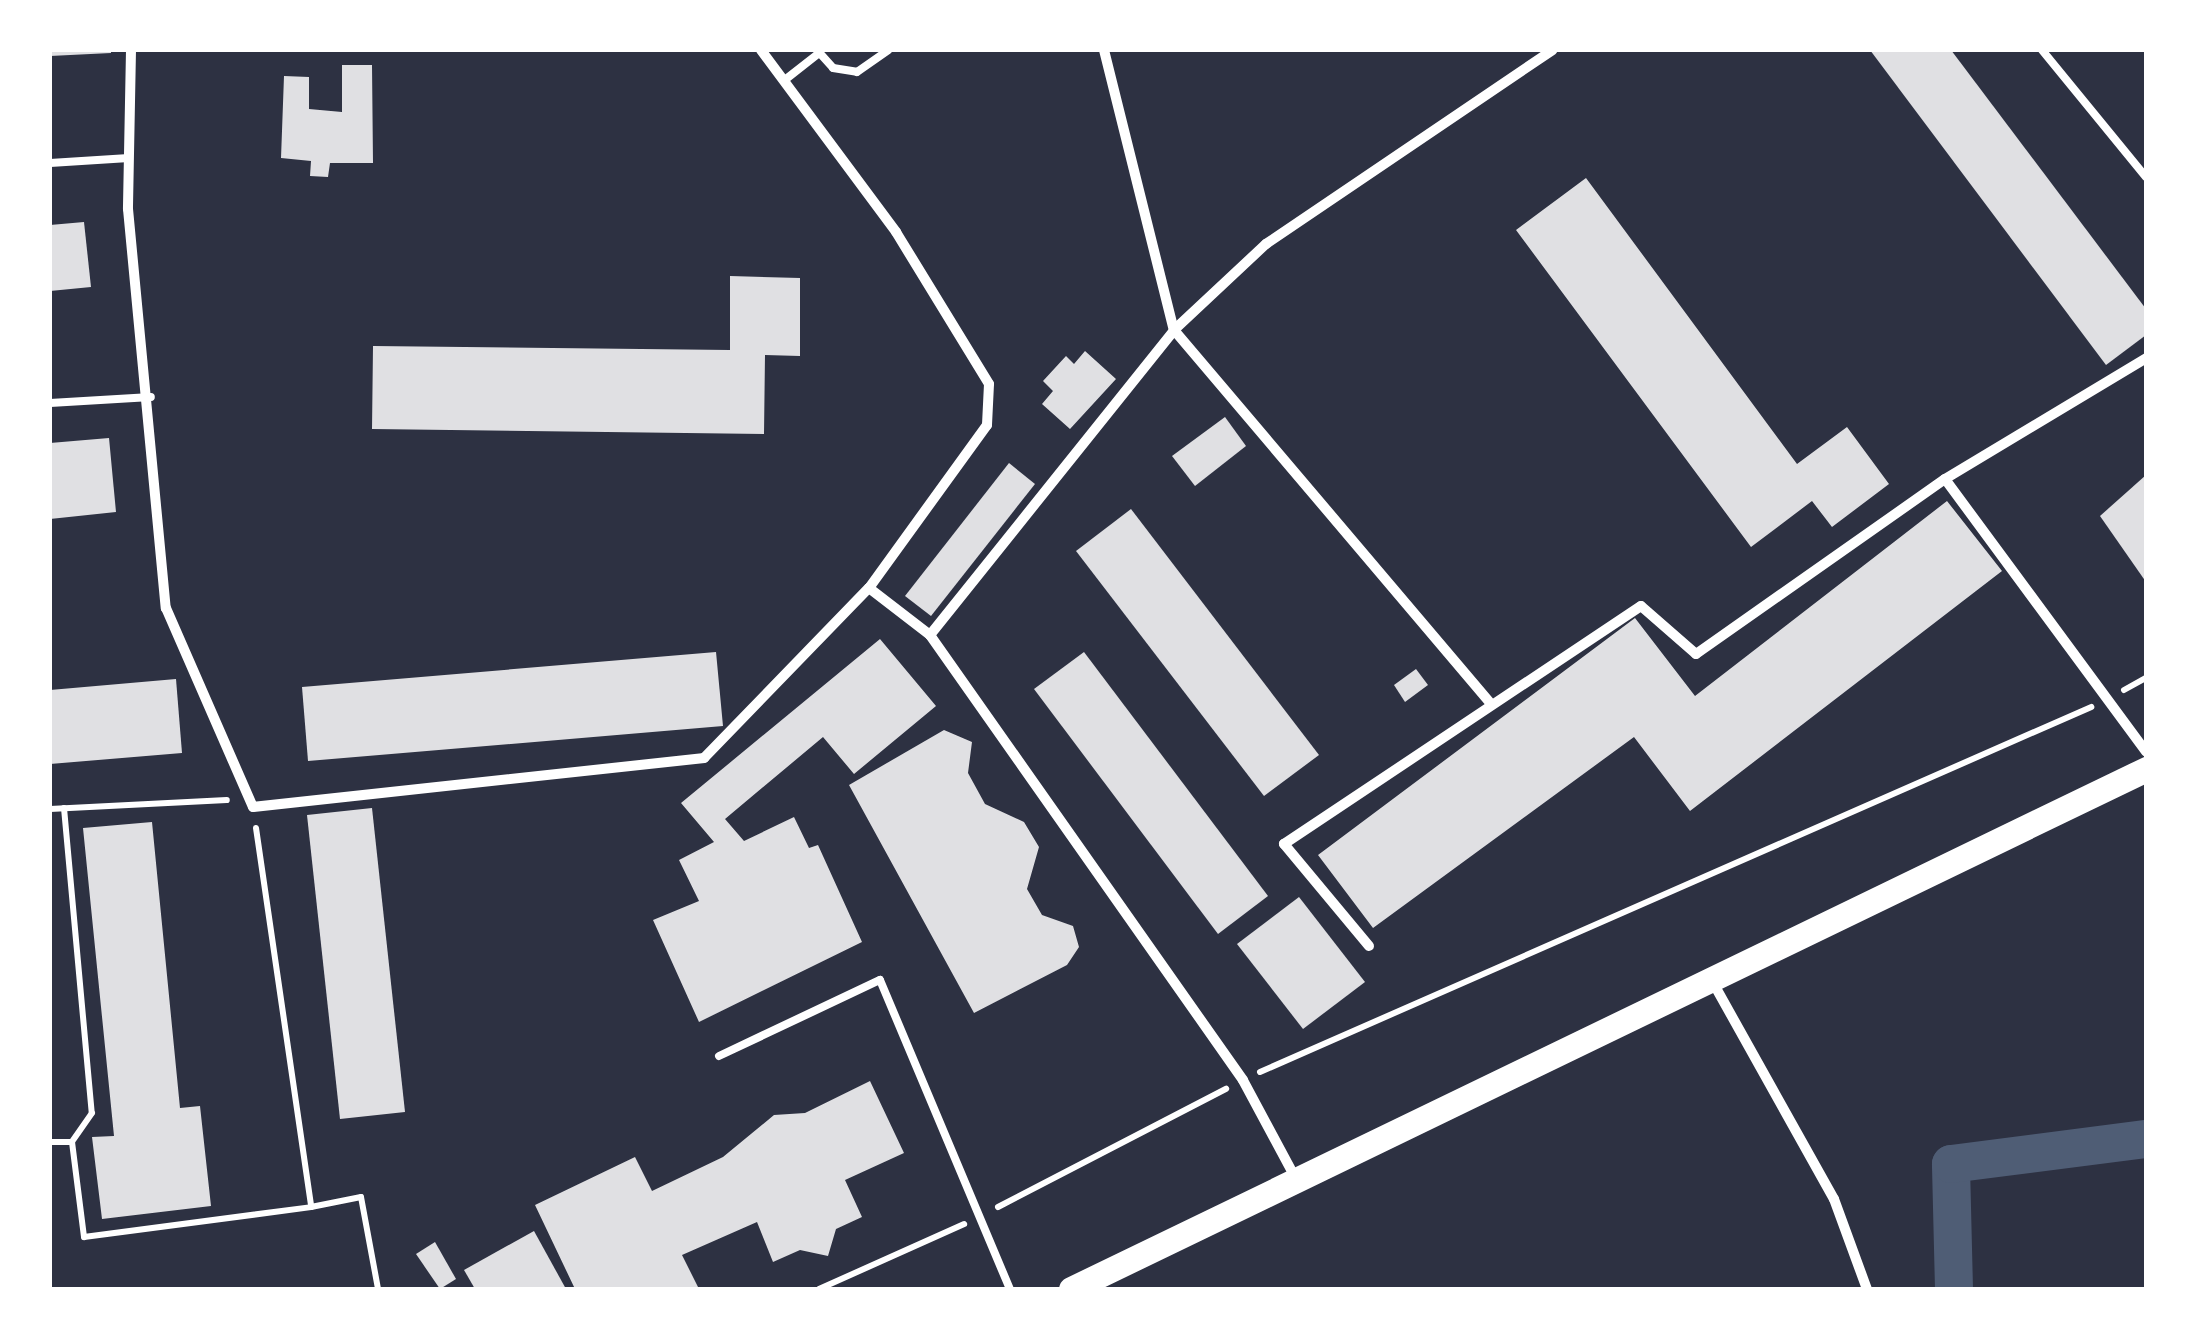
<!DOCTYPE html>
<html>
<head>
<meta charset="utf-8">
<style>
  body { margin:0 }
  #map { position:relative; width:2196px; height:1339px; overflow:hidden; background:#2d3142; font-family:"IBM Plex Sans",sans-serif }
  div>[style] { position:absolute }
  .canal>* { height:38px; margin:-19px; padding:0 19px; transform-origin:19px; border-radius:19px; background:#4f5d75 }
  .building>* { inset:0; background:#e0e0e3 }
  .path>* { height:6px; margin:-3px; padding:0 3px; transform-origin:3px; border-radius:3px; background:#fff }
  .service>* { height:8px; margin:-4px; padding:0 4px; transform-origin:4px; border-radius:4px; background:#fff }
  .minor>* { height:10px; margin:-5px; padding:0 5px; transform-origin:5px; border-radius:5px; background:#fff }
  .primary>* { height:25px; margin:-12.5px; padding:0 12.5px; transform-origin:12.5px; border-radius:12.5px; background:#fff }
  span { translate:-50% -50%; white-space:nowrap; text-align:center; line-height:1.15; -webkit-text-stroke:10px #fff; paint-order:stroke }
  .frame { position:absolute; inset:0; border:52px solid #fff; pointer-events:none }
</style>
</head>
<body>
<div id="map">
  <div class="canal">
    <i style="left:1954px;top:1289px;width:125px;rotate:-91.4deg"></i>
    <i style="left:1951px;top:1164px;width:197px;rotate:-7.3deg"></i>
  </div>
  <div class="building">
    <i style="clip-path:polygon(50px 50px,111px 50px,111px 53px,50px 56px)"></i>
    <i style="clip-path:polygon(1870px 50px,1951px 50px,2146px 309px,2146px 335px,2106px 365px)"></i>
    <i style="clip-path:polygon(342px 65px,372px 65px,373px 163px,330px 163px,328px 177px,310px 176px,311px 161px,281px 158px,284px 76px,309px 77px,309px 109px,342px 112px)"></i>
    <i style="clip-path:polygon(1586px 178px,1797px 464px,1847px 427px,1889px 484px,1832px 527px,1812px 501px,1751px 547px,1516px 230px)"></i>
    <i style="clip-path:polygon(84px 222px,91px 287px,50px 291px,50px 225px)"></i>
    <i style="clip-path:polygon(730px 276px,800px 278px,800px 356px,765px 355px,764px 434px,372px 429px,373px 346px,730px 350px)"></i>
    <i style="clip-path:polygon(1085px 351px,1116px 379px,1070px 429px,1042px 404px,1053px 391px,1043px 381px,1066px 356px,1074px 364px)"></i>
    <i style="clip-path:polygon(1225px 417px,1246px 446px,1195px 486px,1172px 456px)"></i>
    <i style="clip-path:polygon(109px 438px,116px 512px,50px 519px,50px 443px)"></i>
    <i style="clip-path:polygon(1009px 463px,1035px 484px,931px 616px,905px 596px)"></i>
    <i style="clip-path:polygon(2146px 475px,2146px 582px,2100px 516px)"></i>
    <i style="clip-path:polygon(1947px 501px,2002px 571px,1690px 811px,1634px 737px,1373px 928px,1318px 855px,1635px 618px,1695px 696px)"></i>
    <i style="clip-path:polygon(1131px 509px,1319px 755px,1264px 796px,1076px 551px)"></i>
    <i style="clip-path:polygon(880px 639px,936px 706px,854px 774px,823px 737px,725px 819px,744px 841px,794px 817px,809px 848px,818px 845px,862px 942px,699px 1022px,653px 920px,699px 901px,679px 860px,714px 842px,681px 803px)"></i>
    <i style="clip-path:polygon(716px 652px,723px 726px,308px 761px,302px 687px)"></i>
    <i style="clip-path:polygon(1084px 652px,1268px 896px,1218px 934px,1034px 689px)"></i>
    <i style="clip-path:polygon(1416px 669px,1428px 685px,1405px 702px,1394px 685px)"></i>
    <i style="clip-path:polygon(176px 679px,182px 753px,50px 764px,50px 690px)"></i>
    <i style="clip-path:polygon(944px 730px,972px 742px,968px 773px,985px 804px,1024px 822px,1039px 847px,1027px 889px,1042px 915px,1073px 926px,1079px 947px,1067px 965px,974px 1013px,849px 785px)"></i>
    <i style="clip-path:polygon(372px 808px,405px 1112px,340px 1119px,307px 815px)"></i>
    <i style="clip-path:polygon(152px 822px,180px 1108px,200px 1106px,211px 1206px,102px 1219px,92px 1137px,114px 1136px,83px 828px)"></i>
    <i style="clip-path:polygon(1299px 897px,1365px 982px,1303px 1029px,1237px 944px)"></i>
    <i style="clip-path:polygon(870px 1081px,904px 1153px,845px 1180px,862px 1217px,836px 1229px,828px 1256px,800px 1250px,773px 1262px,757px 1222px,682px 1255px,699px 1289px,575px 1289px,535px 1205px,635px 1157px,652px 1191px,723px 1157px,774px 1115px,805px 1113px)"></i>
    <i style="clip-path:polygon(534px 1231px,566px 1289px,475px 1289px,464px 1270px)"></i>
    <i style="clip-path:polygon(435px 1242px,456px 1279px,440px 1289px,416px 1254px)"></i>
  </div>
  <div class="path">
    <i style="left:2124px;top:690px;width:25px;rotate:-29deg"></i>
    <i style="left:64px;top:808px;width:306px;rotate:84.8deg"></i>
    <i style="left:92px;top:1113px;width:35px;rotate:125deg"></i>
    <i style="left:50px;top:809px;width:177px;rotate:-2.9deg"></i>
    <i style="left:256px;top:828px;width:383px;rotate:81.7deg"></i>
    <i style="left:311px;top:1207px;width:51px;rotate:-11.3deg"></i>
    <i style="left:361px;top:1197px;width:94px;rotate:79.5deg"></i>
    <i style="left:1260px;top:1072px;width:908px;rotate:-23.71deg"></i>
    <i style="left:50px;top:1142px;width:22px"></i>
    <i style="left:72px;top:1142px;width:96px;rotate:82.8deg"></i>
    <i style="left:84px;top:1237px;width:229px;rotate:-7.5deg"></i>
    <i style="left:998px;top:1207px;width:257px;rotate:-27.4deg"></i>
    <i style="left:819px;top:1289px;width:159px;rotate:-24.1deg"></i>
  </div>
  <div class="service">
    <i style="left:817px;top:50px;width:24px;rotate:48deg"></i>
    <i style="left:833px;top:68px;width:24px;rotate:9deg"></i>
    <i style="left:857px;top:72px;width:38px;rotate:-35deg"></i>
    <i style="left:2042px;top:50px;width:164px;rotate:50.7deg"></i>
    <i style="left:786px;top:79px;width:42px;rotate:-38.2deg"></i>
    <i style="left:50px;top:163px;width:79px;rotate:-3.6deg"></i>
    <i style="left:50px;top:403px;width:101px;rotate:-3.4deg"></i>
    <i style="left:719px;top:1056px;width:178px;rotate:-25.3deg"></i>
    <i style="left:880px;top:980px;width:335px;rotate:67.2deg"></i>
  </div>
  <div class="minor">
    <i style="left:131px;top:50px;width:159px;rotate:91.1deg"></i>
    <i style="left:128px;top:209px;width:401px;rotate:84.6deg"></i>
    <i style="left:166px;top:608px;width:217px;rotate:66.4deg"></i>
    <i style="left:253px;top:807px;width:454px;rotate:-6.2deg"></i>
    <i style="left:704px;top:758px;width:237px;rotate:-45.9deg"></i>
    <i style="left:869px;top:588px;width:77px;rotate:37.6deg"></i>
    <i style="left:761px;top:50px;width:227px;rotate:53.4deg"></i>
    <i style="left:896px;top:232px;width:178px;rotate:58.5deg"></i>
    <i style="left:989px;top:384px;width:41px;rotate:92.8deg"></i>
    <i style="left:987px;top:425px;width:201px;rotate:125.9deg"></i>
    <i style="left:1104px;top:50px;width:289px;rotate:76deg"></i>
    <i style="left:1174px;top:330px;width:487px;rotate:49.7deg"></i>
    <i style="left:1945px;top:479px;width:339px;rotate:53.6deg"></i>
    <i style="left:1369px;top:946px;width:133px;rotate:-129.8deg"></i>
    <i style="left:1284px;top:844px;width:429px;rotate:-33.7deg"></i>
    <i style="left:1641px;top:606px;width:73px;rotate:41.1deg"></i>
    <i style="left:1696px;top:654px;width:304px;rotate:-35.1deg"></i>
    <i style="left:1945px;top:479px;width:235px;rotate:-31deg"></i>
    <i style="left:1711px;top:979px;width:252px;rotate:60.8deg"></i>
    <i style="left:1834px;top:1199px;width:96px;rotate:69.9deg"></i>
    <i style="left:1296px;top:1179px;width:112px;rotate:-118.2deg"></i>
    <i style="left:1243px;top:1080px;width:544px;rotate:-125.12deg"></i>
    <i style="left:930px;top:635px;width:391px;rotate:-51.3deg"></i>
    <i style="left:1174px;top:330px;width:126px;rotate:-43.1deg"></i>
    <i style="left:1266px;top:244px;width:346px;rotate:-34.1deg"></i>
  </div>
  <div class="primary">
    <i style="left:1071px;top:1289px;width:1194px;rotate:-25.81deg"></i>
  </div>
  <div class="frame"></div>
</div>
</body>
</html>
